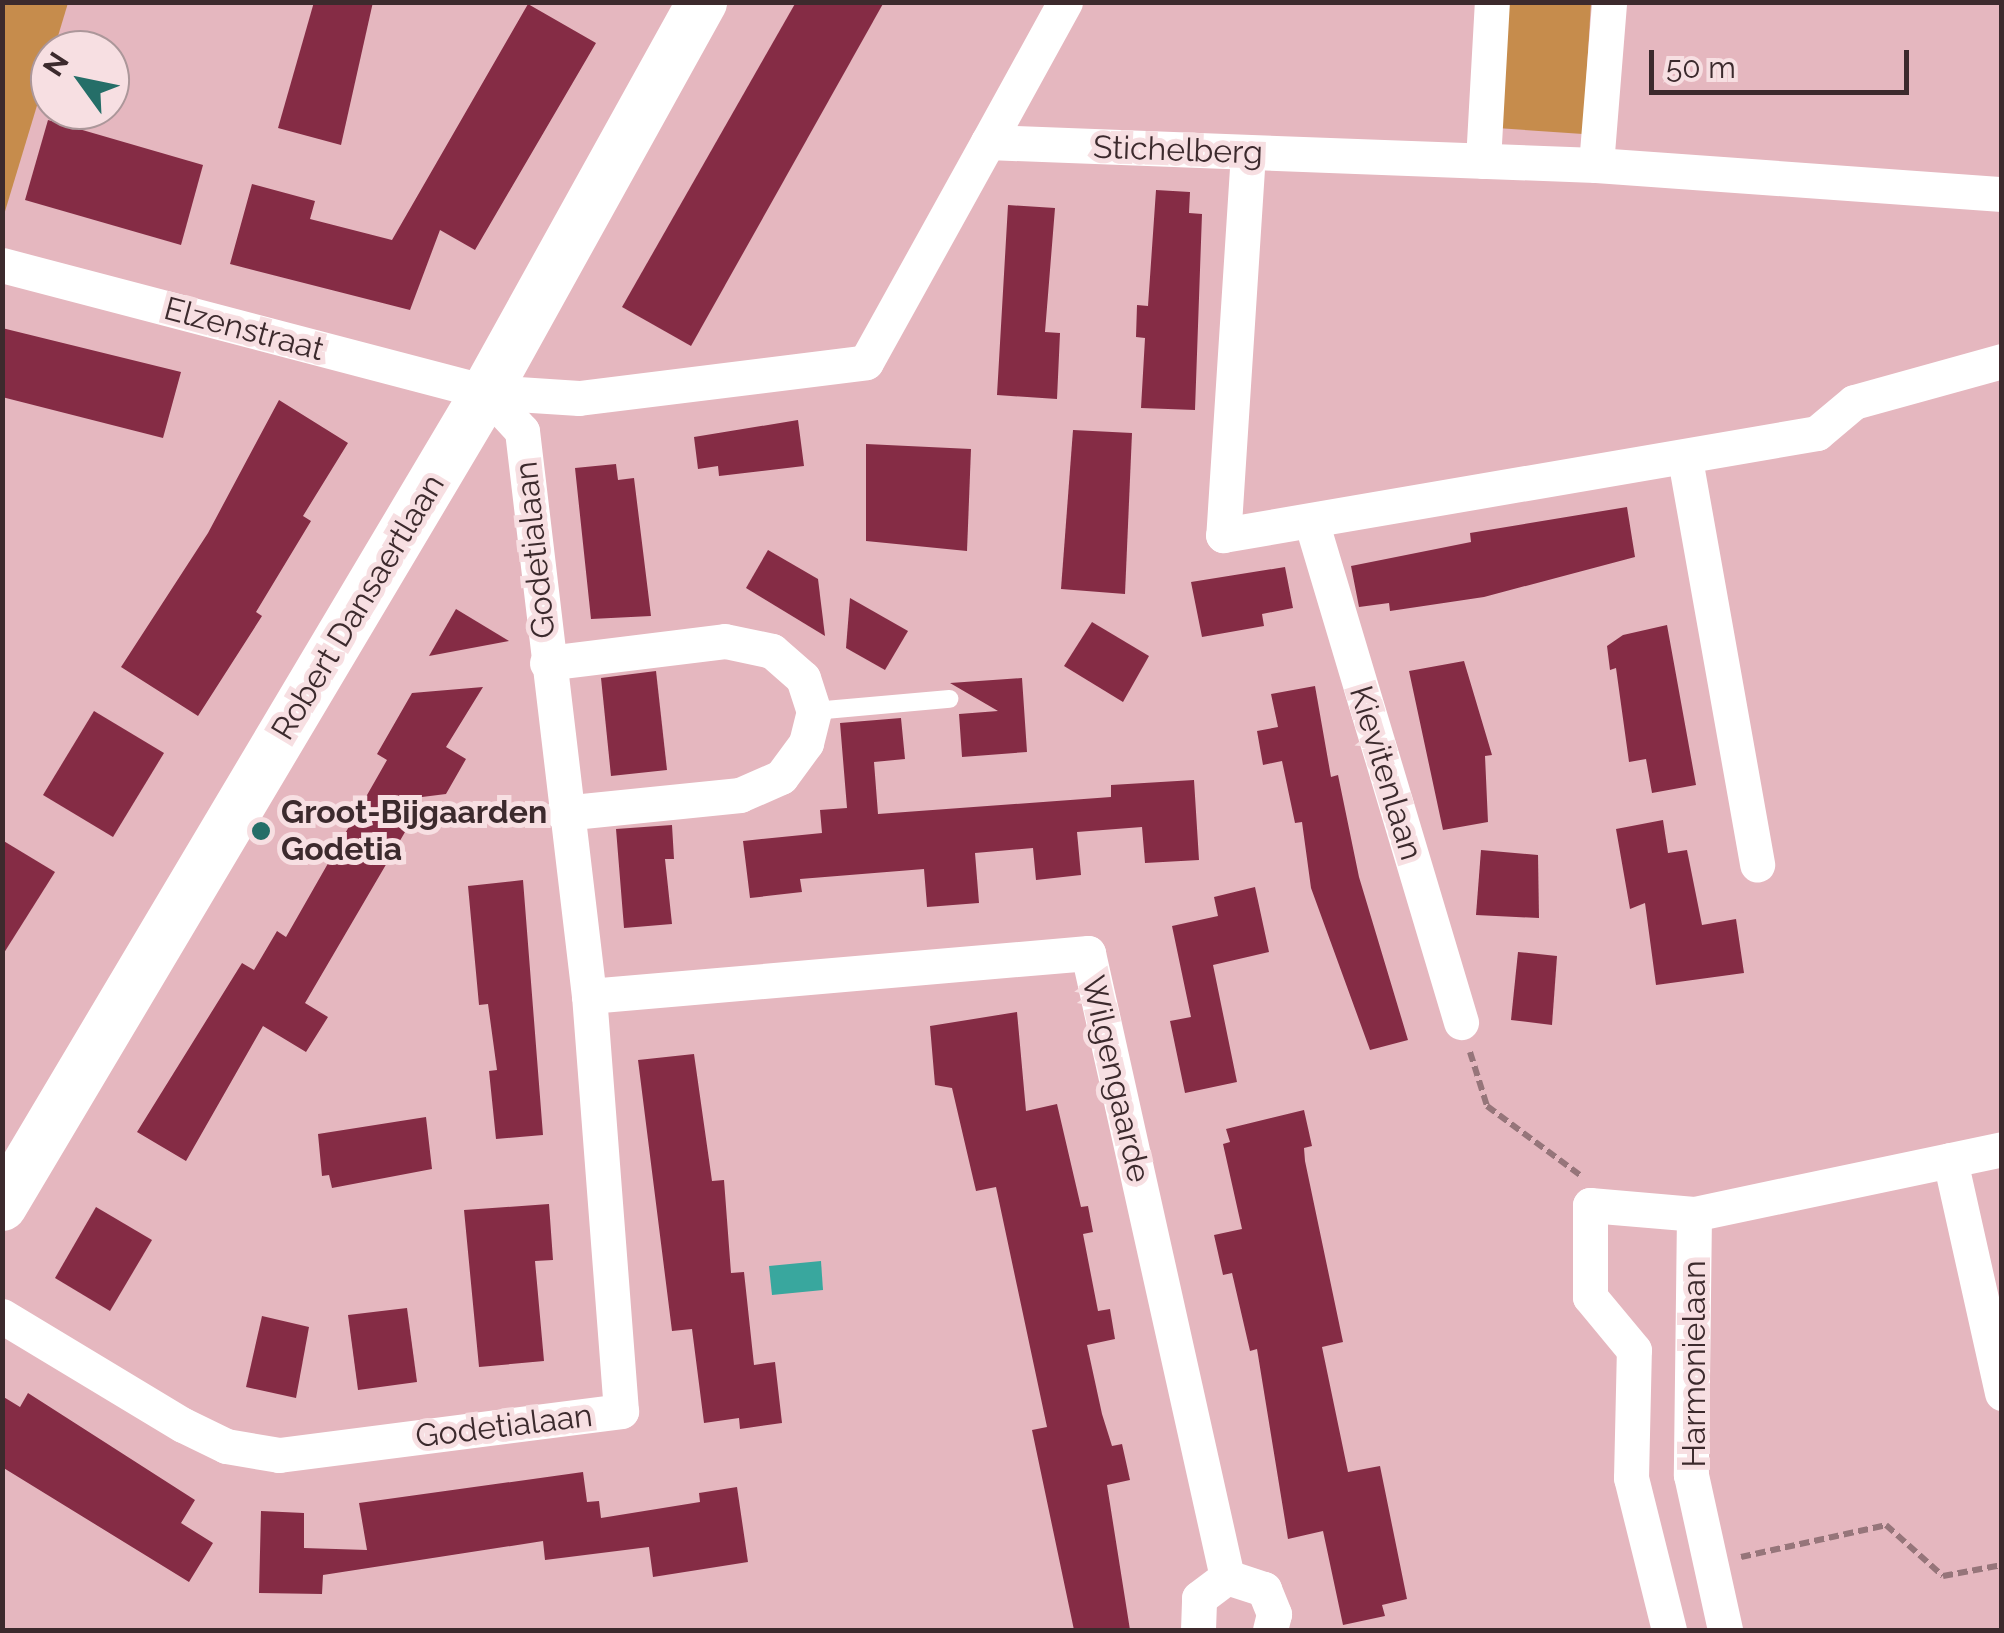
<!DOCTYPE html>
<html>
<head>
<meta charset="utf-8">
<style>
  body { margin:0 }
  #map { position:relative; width:2004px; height:1633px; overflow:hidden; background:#e5b7bf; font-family:Raleway,sans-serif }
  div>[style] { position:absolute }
  .green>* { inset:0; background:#c68c4c }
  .water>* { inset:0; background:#39a79e }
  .building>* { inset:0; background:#852c45 }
  .path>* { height:6px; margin-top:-3px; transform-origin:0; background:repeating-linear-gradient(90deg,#96757a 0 10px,transparent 0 15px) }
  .lane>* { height:18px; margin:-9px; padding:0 9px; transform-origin:9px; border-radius:9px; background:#fff }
  .street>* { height:35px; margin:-17.5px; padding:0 17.5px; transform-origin:17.5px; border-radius:17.5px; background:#fff }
  .secondary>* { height:50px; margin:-25px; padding:0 25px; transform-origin:25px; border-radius:25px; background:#fff }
  .dots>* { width:28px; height:28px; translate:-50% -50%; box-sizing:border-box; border:5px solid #f7dfe2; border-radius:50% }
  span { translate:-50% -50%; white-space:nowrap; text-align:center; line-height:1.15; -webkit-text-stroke:10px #f7dfe2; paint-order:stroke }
  .street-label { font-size:32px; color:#3c2a2d }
  .poi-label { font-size:32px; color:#3c2a2d; font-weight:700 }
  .left { translate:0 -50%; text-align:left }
  .frame { position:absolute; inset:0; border:5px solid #3c2a2d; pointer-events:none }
  .north { position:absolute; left:30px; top:30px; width:100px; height:100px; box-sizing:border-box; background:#f7dfe2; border:2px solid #ac979a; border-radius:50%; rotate:303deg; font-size:28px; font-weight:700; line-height:40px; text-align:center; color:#3c2a2d }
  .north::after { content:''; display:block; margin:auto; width:35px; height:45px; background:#256e68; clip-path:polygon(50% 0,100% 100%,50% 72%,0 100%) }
  .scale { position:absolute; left:1649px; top:50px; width:260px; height:45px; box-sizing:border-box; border:5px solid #3c2a2d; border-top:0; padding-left:12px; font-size:30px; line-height:35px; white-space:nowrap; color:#3c2a2d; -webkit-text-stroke:8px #f7dfe2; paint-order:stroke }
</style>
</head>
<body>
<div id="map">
  <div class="green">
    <i style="clip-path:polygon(3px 2px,68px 3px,3px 218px,2px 3px)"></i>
    <i style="clip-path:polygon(1505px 3px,1591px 3px,1583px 134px,1497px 128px)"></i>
  </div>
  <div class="water">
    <i style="clip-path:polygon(821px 1261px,823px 1290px,772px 1295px,769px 1266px)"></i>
  </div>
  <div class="building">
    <i style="clip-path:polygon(314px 2px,373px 2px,341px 145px,278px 128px)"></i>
    <i style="clip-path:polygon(796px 2px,884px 2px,691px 346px,622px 307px)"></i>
    <i style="clip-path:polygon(528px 4px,596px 43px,475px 250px,440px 230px,410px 310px,230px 264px,252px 184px,315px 201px,310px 219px,392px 240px)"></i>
    <i style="clip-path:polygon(48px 120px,203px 165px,181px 245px,25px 200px)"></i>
    <i style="clip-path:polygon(1156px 190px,1190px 192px,1189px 213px,1202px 214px,1195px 410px,1141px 408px,1145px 338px,1136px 337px,1137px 305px,1148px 306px)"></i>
    <i style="clip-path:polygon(1008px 205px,1055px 208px,1045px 332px,1060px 333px,1057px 399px,997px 395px)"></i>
    <i style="clip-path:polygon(2px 328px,181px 372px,163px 438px,2px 397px)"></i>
    <i style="clip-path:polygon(279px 400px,348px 443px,303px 516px,311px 521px,256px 612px,262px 616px,198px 716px,121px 667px,208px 533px)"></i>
    <i style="clip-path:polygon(798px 420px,804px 466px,719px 476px,718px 466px,698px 469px,694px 437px)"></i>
    <i style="clip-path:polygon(1073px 430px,1132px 433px,1125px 594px,1061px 589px)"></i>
    <i style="clip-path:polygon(866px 444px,971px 449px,967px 551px,866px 541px)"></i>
    <i style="clip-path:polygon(616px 464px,618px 480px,634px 478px,651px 616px,591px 619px,575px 468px)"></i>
    <i style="clip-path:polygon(1627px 507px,1635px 557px,1484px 597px,1390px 611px,1389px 603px,1359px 607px,1351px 566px,1471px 542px,1470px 533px)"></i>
    <i style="clip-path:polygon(768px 550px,818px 579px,825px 636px,746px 588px)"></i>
    <i style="clip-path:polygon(1285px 567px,1293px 608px,1262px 614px,1264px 626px,1202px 637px,1191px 582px)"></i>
    <i style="clip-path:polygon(850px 598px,908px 631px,885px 670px,846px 648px)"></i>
    <i style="clip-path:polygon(456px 609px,509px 641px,429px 656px)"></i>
    <i style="clip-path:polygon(1092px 622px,1149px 656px,1123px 702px,1064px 666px)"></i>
    <i style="clip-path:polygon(1667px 625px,1696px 785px,1652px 793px,1646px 759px,1629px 762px,1616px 668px,1610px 670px,1607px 646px,1623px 635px)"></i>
    <i style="clip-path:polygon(1464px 661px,1492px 755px,1485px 756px,1488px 822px,1443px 830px,1409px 671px)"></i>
    <i style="clip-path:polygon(656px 671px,667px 770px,611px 776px,601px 678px)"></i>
    <i style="clip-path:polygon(1022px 678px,1027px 752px,962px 757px,959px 714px,998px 711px,950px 683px)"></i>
    <i style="clip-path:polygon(1315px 686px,1331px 777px,1338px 775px,1359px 877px,1408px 1040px,1370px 1050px,1311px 888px,1302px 822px,1295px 823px,1282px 761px,1263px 765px,1257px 731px,1278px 727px,1271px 694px)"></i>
    <i style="clip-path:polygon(483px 687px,446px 747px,466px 759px,446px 794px,414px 798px,415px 815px,305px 1003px,328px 1017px,306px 1052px,263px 1026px,186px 1161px,137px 1132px,242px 963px,254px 970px,277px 931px,286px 937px,387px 760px,377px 754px,412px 693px)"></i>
    <i style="clip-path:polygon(94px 711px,164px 753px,113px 837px,43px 795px)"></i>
    <i style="clip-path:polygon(901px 718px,905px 759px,874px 762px,878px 814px,1111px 797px,1111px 785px,1194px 780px,1199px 860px,1145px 863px,1142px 827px,1077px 832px,1081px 875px,1036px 880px,1033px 848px,975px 853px,979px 903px,927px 907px,924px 869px,800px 879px,802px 892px,750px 898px,743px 841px,822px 833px,820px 810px,847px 808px,840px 723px)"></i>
    <i style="clip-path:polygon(1663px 820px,1668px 853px,1687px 850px,1702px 925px,1736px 919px,1744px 973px,1656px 985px,1645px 903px,1630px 909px,1616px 829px)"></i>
    <i style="clip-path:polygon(672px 825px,674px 859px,665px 859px,672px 924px,624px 928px,616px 829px)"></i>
    <i style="clip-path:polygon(2px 840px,55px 872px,2px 956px)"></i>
    <i style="clip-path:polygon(1481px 850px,1538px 855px,1539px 918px,1476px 915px)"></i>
    <i style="clip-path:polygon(523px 880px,543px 1135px,496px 1139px,489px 1071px,497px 1070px,488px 1004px,479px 1005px,468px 886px)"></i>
    <i style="clip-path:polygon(1255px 887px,1269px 952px,1213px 965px,1237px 1082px,1185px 1093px,1170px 1021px,1191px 1017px,1172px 926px,1218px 916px,1214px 897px)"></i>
    <i style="clip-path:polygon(1518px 952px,1557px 956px,1552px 1025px,1511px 1020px)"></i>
    <i style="clip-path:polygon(1017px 1012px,1026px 1111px,1057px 1104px,1081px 1207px,1088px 1206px,1093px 1232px,1083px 1234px,1098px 1311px,1110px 1309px,1115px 1339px,1087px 1345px,1102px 1414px,1112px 1446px,1122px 1444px,1130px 1480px,1107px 1485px,1130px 1630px,1074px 1630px,1032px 1430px,1047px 1427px,996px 1187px,976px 1191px,952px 1088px,935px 1085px,930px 1026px)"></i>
    <i style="clip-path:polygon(694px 1054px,712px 1181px,724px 1180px,731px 1273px,744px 1272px,754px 1365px,775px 1362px,782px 1423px,740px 1429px,739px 1418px,704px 1423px,692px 1329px,672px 1331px,638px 1060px)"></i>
    <i style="clip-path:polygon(1304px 1110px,1312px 1146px,1304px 1148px,1305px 1161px,1343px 1342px,1322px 1347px,1348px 1472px,1380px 1466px,1407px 1599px,1382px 1605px,1385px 1616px,1343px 1625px,1323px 1531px,1288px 1539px,1257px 1349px,1250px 1351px,1232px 1273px,1223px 1275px,1214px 1235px,1242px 1229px,1223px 1144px,1230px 1142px,1226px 1129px)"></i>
    <i style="clip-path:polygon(426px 1117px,432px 1169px,332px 1188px,329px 1175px,322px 1176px,318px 1134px)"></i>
    <i style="clip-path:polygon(549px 1204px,553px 1260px,535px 1261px,544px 1361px,479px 1367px,464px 1210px)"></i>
    <i style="clip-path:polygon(96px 1207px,152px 1240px,110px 1311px,55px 1278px)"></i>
    <i style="clip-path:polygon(407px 1308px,417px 1382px,358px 1390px,348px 1315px)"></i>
    <i style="clip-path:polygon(262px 1316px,309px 1327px,296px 1398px,246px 1387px)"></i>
    <i style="clip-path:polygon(28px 1393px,195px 1500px,181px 1523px,213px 1543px,189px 1582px,2px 1467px,2px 1396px,20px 1407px)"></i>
    <i style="clip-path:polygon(583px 1472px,587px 1502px,599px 1501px,601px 1518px,700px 1502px,699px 1493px,737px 1487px,748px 1562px,653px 1577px,649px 1547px,545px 1560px,543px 1541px,323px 1575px,322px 1594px,259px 1593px,261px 1511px,304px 1513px,304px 1548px,367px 1550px,359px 1503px)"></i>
  </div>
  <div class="path">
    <i style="left:1470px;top:1052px;width:57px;rotate:72.5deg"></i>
    <i style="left:1487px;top:1106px;width:116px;rotate:36.6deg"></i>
    <i style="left:1741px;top:1557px;width:148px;rotate:-12.4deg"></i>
    <i style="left:1886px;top:1525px;width:76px;rotate:41.8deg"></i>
    <i style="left:1943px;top:1576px;width:60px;rotate:-10.6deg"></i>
  </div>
  <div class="lane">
    <i style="left:814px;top:711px;width:136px;rotate:-5.1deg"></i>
  </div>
  <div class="street">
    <i style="left:988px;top:142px;width:160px;rotate:-61.2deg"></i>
    <i style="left:1248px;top:153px;width:383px;rotate:93.7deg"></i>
    <i style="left:1223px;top:535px;width:603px;rotate:-9.74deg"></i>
    <i style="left:1817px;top:433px;width:48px;rotate:-40deg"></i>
    <i style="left:1854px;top:402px;width:154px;rotate:-15.5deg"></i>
    <i style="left:1483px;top:161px;width:159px;rotate:-86.8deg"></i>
    <i style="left:1596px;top:165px;width:164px;rotate:-85.4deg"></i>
    <i style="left:2px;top:265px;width:500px;rotate:14.7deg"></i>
    <i style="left:486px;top:392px;width:93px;rotate:3.7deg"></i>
    <i style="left:579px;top:398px;width:289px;rotate:-7.1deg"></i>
    <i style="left:866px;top:362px;width:252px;rotate:-61deg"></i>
    <i style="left:988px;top:142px;width:608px;rotate:2.17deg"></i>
    <i style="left:1596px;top:165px;width:407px;rotate:4.1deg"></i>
    <i style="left:1685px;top:459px;width:412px;rotate:79.9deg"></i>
    <i style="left:1312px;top:524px;width:520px;rotate:73.34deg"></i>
    <i style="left:547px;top:663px;width:179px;rotate:-7deg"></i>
    <i style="left:725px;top:641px;width:48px;rotate:12deg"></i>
    <i style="left:772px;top:651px;width:41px;rotate:41.1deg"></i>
    <i style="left:803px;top:678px;width:35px;rotate:72deg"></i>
    <i style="left:814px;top:711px;width:33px;rotate:104deg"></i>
    <i style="left:806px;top:743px;width:42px;rotate:126.3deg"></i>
    <i style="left:781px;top:777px;width:45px;rotate:156.3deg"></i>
    <i style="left:740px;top:795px;width:178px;rotate:174.2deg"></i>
    <i style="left:589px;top:996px;width:501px;rotate:-4.93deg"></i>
    <i style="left:1088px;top:953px;width:639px;rotate:77.44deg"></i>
    <i style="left:1950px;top:1160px;width:239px;rotate:77.4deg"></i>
    <i style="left:1694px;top:1214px;width:261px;rotate:90.7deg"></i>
    <i style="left:1691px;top:1475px;width:159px;rotate:77.6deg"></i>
    <i style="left:2px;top:1316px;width:211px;rotate:31.1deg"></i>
    <i style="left:183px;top:1425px;width:48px;rotate:26deg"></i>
    <i style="left:226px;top:1446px;width:54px;rotate:9.6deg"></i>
    <i style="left:279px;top:1455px;width:345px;rotate:-7.3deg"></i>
    <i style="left:621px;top:1411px;width:416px;rotate:-94.4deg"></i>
    <i style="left:589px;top:996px;width:569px;rotate:-96.76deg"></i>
    <i style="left:522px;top:431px;width:53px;rotate:-132.7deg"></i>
    <i style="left:1198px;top:1630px;width:32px;rotate:-88deg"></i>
    <i style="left:1199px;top:1598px;width:35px;rotate:-37deg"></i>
    <i style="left:1227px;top:1577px;width:39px;rotate:18deg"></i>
    <i style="left:1264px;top:1589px;width:27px;rotate:68deg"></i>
    <i style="left:1274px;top:1614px;width:16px;rotate:104deg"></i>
    <i style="left:1669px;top:1630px;width:157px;rotate:-104deg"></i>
    <i style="left:1631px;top:1478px;width:128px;rotate:-88.7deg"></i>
    <i style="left:1634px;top:1350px;width:69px;rotate:-129.7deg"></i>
    <i style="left:1590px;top:1297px;width:92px;rotate:-90deg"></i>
    <i style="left:1590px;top:1205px;width:104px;rotate:4.9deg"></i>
    <i style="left:1694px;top:1214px;width:315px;rotate:-11.9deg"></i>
  </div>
  <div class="secondary">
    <i style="left:2px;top:1206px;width:947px;rotate:-59.26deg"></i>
    <i style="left:486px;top:392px;width:446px;rotate:-61deg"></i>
  </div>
  <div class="dots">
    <i style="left:261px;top:831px;background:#256e68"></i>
  </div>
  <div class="street-label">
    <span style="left:1178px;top:150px;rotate:2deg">Stichelberg</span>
    <span style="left:244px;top:329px;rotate:15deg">Elzenstraat</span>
    <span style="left:535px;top:550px;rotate:-96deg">Godetialaan</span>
    <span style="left:358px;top:607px;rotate:-59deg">Robert Dansaertlaan</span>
    <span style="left:1386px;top:773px;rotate:73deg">Kievitenlaan</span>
    <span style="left:1116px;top:1079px;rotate:77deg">Wilgengaarde</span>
    <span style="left:1694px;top:1364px;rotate:-90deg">Harmonielaan</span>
    <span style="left:504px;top:1426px;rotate:-7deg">Godetialaan</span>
  </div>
  <div class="poi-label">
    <span class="left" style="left:281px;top:831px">Groot-Bijgaarden<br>Godetia</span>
  </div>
  <div class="frame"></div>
  <div class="north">N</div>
  <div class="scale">50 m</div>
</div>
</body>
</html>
